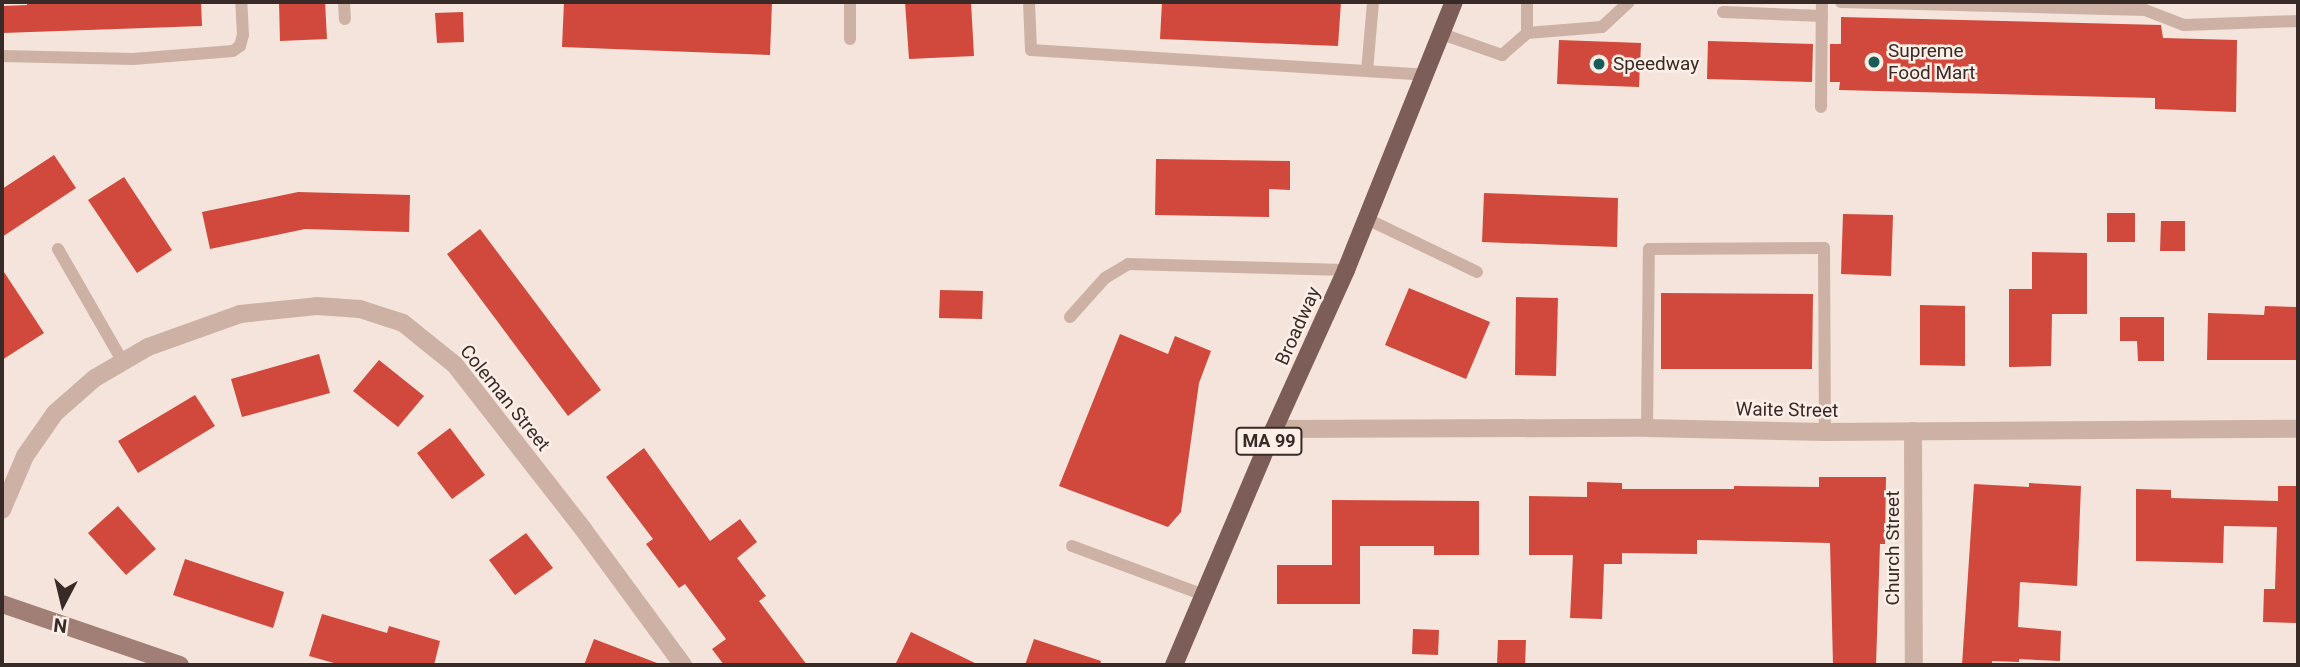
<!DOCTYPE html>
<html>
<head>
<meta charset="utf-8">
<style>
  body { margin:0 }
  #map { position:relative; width:2300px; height:667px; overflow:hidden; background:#f4e4db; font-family:Roboto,sans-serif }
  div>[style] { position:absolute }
  .building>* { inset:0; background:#d0493c }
  .lane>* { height:12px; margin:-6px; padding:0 6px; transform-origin:6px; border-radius:6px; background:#cdb1a5 }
  .street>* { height:18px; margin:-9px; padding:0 9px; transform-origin:9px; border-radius:9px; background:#cdb1a5 }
  .secondary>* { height:18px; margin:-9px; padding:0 9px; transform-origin:9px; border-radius:9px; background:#a17f76 }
  .primary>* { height:18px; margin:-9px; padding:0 9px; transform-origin:9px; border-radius:9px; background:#7c5d57 }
  .dots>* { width:19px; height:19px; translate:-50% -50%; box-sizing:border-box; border:4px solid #fbefe7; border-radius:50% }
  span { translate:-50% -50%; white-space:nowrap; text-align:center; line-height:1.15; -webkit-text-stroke:5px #fbefe7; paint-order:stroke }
  .shield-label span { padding:2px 5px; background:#fbefe7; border:2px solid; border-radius:5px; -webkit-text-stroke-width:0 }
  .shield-label { font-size:18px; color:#382a27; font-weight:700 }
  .poi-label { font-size:19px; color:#382a27 }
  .left { translate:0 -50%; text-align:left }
  .street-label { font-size:19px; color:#382a27 }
  .frame { position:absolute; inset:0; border:4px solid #382a27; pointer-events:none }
  .north { position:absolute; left:28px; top:569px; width:70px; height:70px; -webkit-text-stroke:5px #fbefe7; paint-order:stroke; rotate:187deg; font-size:19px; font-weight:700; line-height:28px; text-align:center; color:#382a27 }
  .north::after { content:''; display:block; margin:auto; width:24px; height:32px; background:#382a27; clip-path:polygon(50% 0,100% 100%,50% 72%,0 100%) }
</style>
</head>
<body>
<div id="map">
  <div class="building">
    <i style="clip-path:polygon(27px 2px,201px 2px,202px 26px,2px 33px,2px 6px,27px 5px)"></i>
    <i style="clip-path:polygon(279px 2px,325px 2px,327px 39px,280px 41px)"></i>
    <i style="clip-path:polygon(564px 2px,772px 2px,770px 55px,562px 47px)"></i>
    <i style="clip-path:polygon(905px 2px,971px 2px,974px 56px,909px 59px)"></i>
    <i style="clip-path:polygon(1162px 2px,1341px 2px,1338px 46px,1160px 39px)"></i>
    <i style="clip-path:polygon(463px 12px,464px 42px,437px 43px,435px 13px)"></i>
    <i style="clip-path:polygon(1841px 17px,2161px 25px,2163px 38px,2237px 40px,2236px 112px,2155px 109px,2155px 98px,1839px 90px,1840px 82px,1830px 82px,1830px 44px,1841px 44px)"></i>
    <i style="clip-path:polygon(1559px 40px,1641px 43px,1639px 87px,1557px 84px)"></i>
    <i style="clip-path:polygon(1708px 41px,1813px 44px,1812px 82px,1707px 79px)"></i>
    <i style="clip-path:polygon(54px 155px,76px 188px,2px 237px,2px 189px)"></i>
    <i style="clip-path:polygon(1156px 159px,1290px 161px,1290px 190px,1269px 189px,1269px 217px,1155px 215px)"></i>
    <i style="clip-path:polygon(124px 177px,172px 250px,137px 273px,88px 200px)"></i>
    <i style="clip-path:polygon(298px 192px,410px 195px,409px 232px,305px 229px,210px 249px,202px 212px)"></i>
    <i style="clip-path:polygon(1484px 193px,1618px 198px,1617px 247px,1482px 242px)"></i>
    <i style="clip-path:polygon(2107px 213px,2135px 213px,2135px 242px,2107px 242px)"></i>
    <i style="clip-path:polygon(1843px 214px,1893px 215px,1891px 276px,1841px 274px)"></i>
    <i style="clip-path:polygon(2161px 221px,2185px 221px,2185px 251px,2160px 251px)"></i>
    <i style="clip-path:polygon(480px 229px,601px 390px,568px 416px,447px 254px)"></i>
    <i style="clip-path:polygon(2032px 252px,2087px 253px,2087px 314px,2052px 314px,2051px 366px,2009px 367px,2009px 289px,2032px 289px)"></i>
    <i style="clip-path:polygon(2px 269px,44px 333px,2px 360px)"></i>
    <i style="clip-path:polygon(1409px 288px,1490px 322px,1466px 379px,1385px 345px)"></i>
    <i style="clip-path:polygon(940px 290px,983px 291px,982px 319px,939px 318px)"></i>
    <i style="clip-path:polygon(1661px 293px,1813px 294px,1812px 369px,1661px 369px)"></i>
    <i style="clip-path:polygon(1516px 297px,1558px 298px,1556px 376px,1515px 375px)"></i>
    <i style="clip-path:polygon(1920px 305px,1965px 306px,1965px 366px,1920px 365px)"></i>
    <i style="clip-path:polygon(2265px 306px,2298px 307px,2298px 360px,2207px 360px,2208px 313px,2264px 315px)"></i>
    <i style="clip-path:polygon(2120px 317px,2164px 317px,2164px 361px,2138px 361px,2137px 341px,2120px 341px)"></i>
    <i style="clip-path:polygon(1120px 334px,1168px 354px,1175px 336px,1211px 351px,1199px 383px,1181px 512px,1168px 527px,1059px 486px)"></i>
    <i style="clip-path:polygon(319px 354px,330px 393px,242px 417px,231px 379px)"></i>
    <i style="clip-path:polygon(379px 360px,424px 396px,398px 427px,353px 391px)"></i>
    <i style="clip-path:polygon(195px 395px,215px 426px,138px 473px,118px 441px)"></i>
    <i style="clip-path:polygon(450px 428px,485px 475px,452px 499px,417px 453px)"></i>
    <i style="clip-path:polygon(644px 448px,710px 541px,740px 519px,757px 542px,737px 558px,766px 596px,759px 601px,807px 665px,724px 665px,712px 649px,726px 639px,685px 584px,679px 588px,646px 544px,653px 539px,606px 477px)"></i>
    <i style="clip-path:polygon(1819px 477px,1886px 477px,1885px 544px,1880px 544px,1876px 665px,1833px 665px,1830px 543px,1697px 540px,1697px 554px,1622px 553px,1622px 564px,1604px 564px,1602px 619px,1570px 618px,1573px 555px,1529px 555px,1529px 496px,1587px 497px,1587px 482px,1622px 483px,1622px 489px,1734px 489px,1734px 486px,1819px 487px)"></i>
    <i style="clip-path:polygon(2029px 483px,2081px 486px,2077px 586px,2020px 582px,2018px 627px,2061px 631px,2060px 661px,2019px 659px,2019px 662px,1992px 661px,1992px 665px,1962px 665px,1974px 484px,2029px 487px)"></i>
    <i style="clip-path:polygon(2278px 486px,2298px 486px,2298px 623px,2263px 622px,2264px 589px,2275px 589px,2277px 527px,2224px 526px,2223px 563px,2136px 561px,2136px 489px,2171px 490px,2171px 498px,2278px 501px)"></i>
    <i style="clip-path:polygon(1332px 500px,1479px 501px,1479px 555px,1434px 555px,1434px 546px,1360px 546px,1360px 604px,1277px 604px,1277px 565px,1332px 565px)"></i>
    <i style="clip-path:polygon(118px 506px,156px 549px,126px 575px,88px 533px)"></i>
    <i style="clip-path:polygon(526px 533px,553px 568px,515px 595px,489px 560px)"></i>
    <i style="clip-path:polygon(185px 559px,284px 592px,273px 628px,173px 595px)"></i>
    <i style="clip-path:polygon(322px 614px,387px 633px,389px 626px,440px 641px,434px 665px,341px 665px,309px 656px)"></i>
    <i style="clip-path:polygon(1413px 629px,1439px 630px,1438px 655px,1412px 654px)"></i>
    <i style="clip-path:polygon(911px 632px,979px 665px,895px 665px)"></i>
    <i style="clip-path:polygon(594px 639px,657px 663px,657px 665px,584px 665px)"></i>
    <i style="clip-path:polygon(1034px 639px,1101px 661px,1100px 665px,1025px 665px)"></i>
    <i style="clip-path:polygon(1498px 640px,1526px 640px,1525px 665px,1497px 665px)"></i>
  </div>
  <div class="lane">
    <i style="left:344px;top:2px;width:17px;rotate:87deg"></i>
    <i style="left:850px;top:2px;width:37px;rotate:90deg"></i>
    <i style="left:1029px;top:2px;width:48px;rotate:87.6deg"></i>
    <i style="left:1031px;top:50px;width:395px;rotate:3.6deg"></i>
    <i style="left:1841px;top:2px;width:304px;rotate:1.5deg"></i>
    <i style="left:2145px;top:10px;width:42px;rotate:21deg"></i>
    <i style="left:2184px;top:25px;width:114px;rotate:-2deg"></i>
    <i style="left:1723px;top:12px;width:99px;rotate:2.3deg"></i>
    <i style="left:1527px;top:33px;width:31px;rotate:-90deg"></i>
    <i style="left:1442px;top:34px;width:64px;rotate:19.3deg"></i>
    <i style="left:1502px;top:55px;width:33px;rotate:-41deg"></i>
    <i style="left:1527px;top:33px;width:75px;rotate:-4.6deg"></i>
    <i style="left:1602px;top:27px;width:37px;rotate:-43deg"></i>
    <i style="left:2px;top:56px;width:131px;rotate:1.3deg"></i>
    <i style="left:133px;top:59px;width:100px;rotate:-4.6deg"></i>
    <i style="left:233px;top:51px;width:9px;rotate:-36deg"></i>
    <i style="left:240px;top:46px;width:11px;rotate:-75deg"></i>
    <i style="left:243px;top:35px;width:33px;rotate:-93deg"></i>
    <i style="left:1367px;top:71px;width:69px;rotate:-85deg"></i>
    <i style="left:1821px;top:107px;width:105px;rotate:-89.5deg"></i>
    <i style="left:1367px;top:219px;width:122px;rotate:25.7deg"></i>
    <i style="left:58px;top:249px;width:130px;rotate:60.1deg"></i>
    <i style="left:1070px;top:317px;width:52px;rotate:-48.1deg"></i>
    <i style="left:1105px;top:278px;width:27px;rotate:-31deg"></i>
    <i style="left:1128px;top:264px;width:218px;rotate:1.6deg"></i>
    <i style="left:1647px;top:428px;width:179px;rotate:-89.4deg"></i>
    <i style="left:1649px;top:249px;width:175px;rotate:-0.3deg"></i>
    <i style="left:1824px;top:248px;width:184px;rotate:89.7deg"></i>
    <i style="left:1072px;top:546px;width:141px;rotate:20.4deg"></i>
  </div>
  <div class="street">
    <i style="left:1274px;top:429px;width:373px;rotate:-0.2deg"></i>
    <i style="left:1647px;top:428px;width:178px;rotate:1.3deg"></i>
    <i style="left:1825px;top:432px;width:473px;rotate:-0.4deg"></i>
    <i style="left:1913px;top:431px;width:234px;rotate:89.8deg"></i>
    <i style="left:2px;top:510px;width:59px;rotate:-66.9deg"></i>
    <i style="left:25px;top:456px;width:52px;rotate:-55.1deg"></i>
    <i style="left:55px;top:413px;width:53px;rotate:-41.2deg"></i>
    <i style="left:95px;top:378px;width:61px;rotate:-30.3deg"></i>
    <i style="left:148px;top:347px;width:98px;rotate:-19.7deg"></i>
    <i style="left:240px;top:314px;width:77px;rotate:-5.9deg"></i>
    <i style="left:317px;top:306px;width:43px;rotate:4deg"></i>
    <i style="left:360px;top:309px;width:45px;rotate:18deg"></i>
    <i style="left:403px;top:323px;width:67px;rotate:38.9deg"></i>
    <i style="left:455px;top:365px;width:208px;rotate:52deg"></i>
    <i style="left:583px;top:529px;width:169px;rotate:53.7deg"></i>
  </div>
  <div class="secondary">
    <i style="left:2px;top:604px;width:188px;rotate:18.9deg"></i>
  </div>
  <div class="primary">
    <i style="left:1174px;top:665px;width:256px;rotate:-67deg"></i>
    <i style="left:1274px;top:429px;width:175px;rotate:-65.6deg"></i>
    <i style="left:1346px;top:270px;width:289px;rotate:-68.1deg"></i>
  </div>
  <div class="dots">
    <i style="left:1874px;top:62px;background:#195d57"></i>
    <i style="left:1599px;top:64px;background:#195d57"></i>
  </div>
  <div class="shield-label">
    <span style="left:1269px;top:441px">MA 99</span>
  </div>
  <div class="poi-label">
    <span class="left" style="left:1888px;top:62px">Supreme<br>Food Mart</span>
    <span class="left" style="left:1613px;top:64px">Speedway</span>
  </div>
  <div class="street-label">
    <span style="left:1298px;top:326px;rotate:-66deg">Broadway</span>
    <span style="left:505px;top:398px;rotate:51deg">Coleman Street</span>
    <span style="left:1787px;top:410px;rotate:1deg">Waite Street</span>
    <span style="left:1893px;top:548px;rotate:-90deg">Church Street</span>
  </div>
  <div class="frame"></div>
  <div class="north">N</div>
</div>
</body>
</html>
